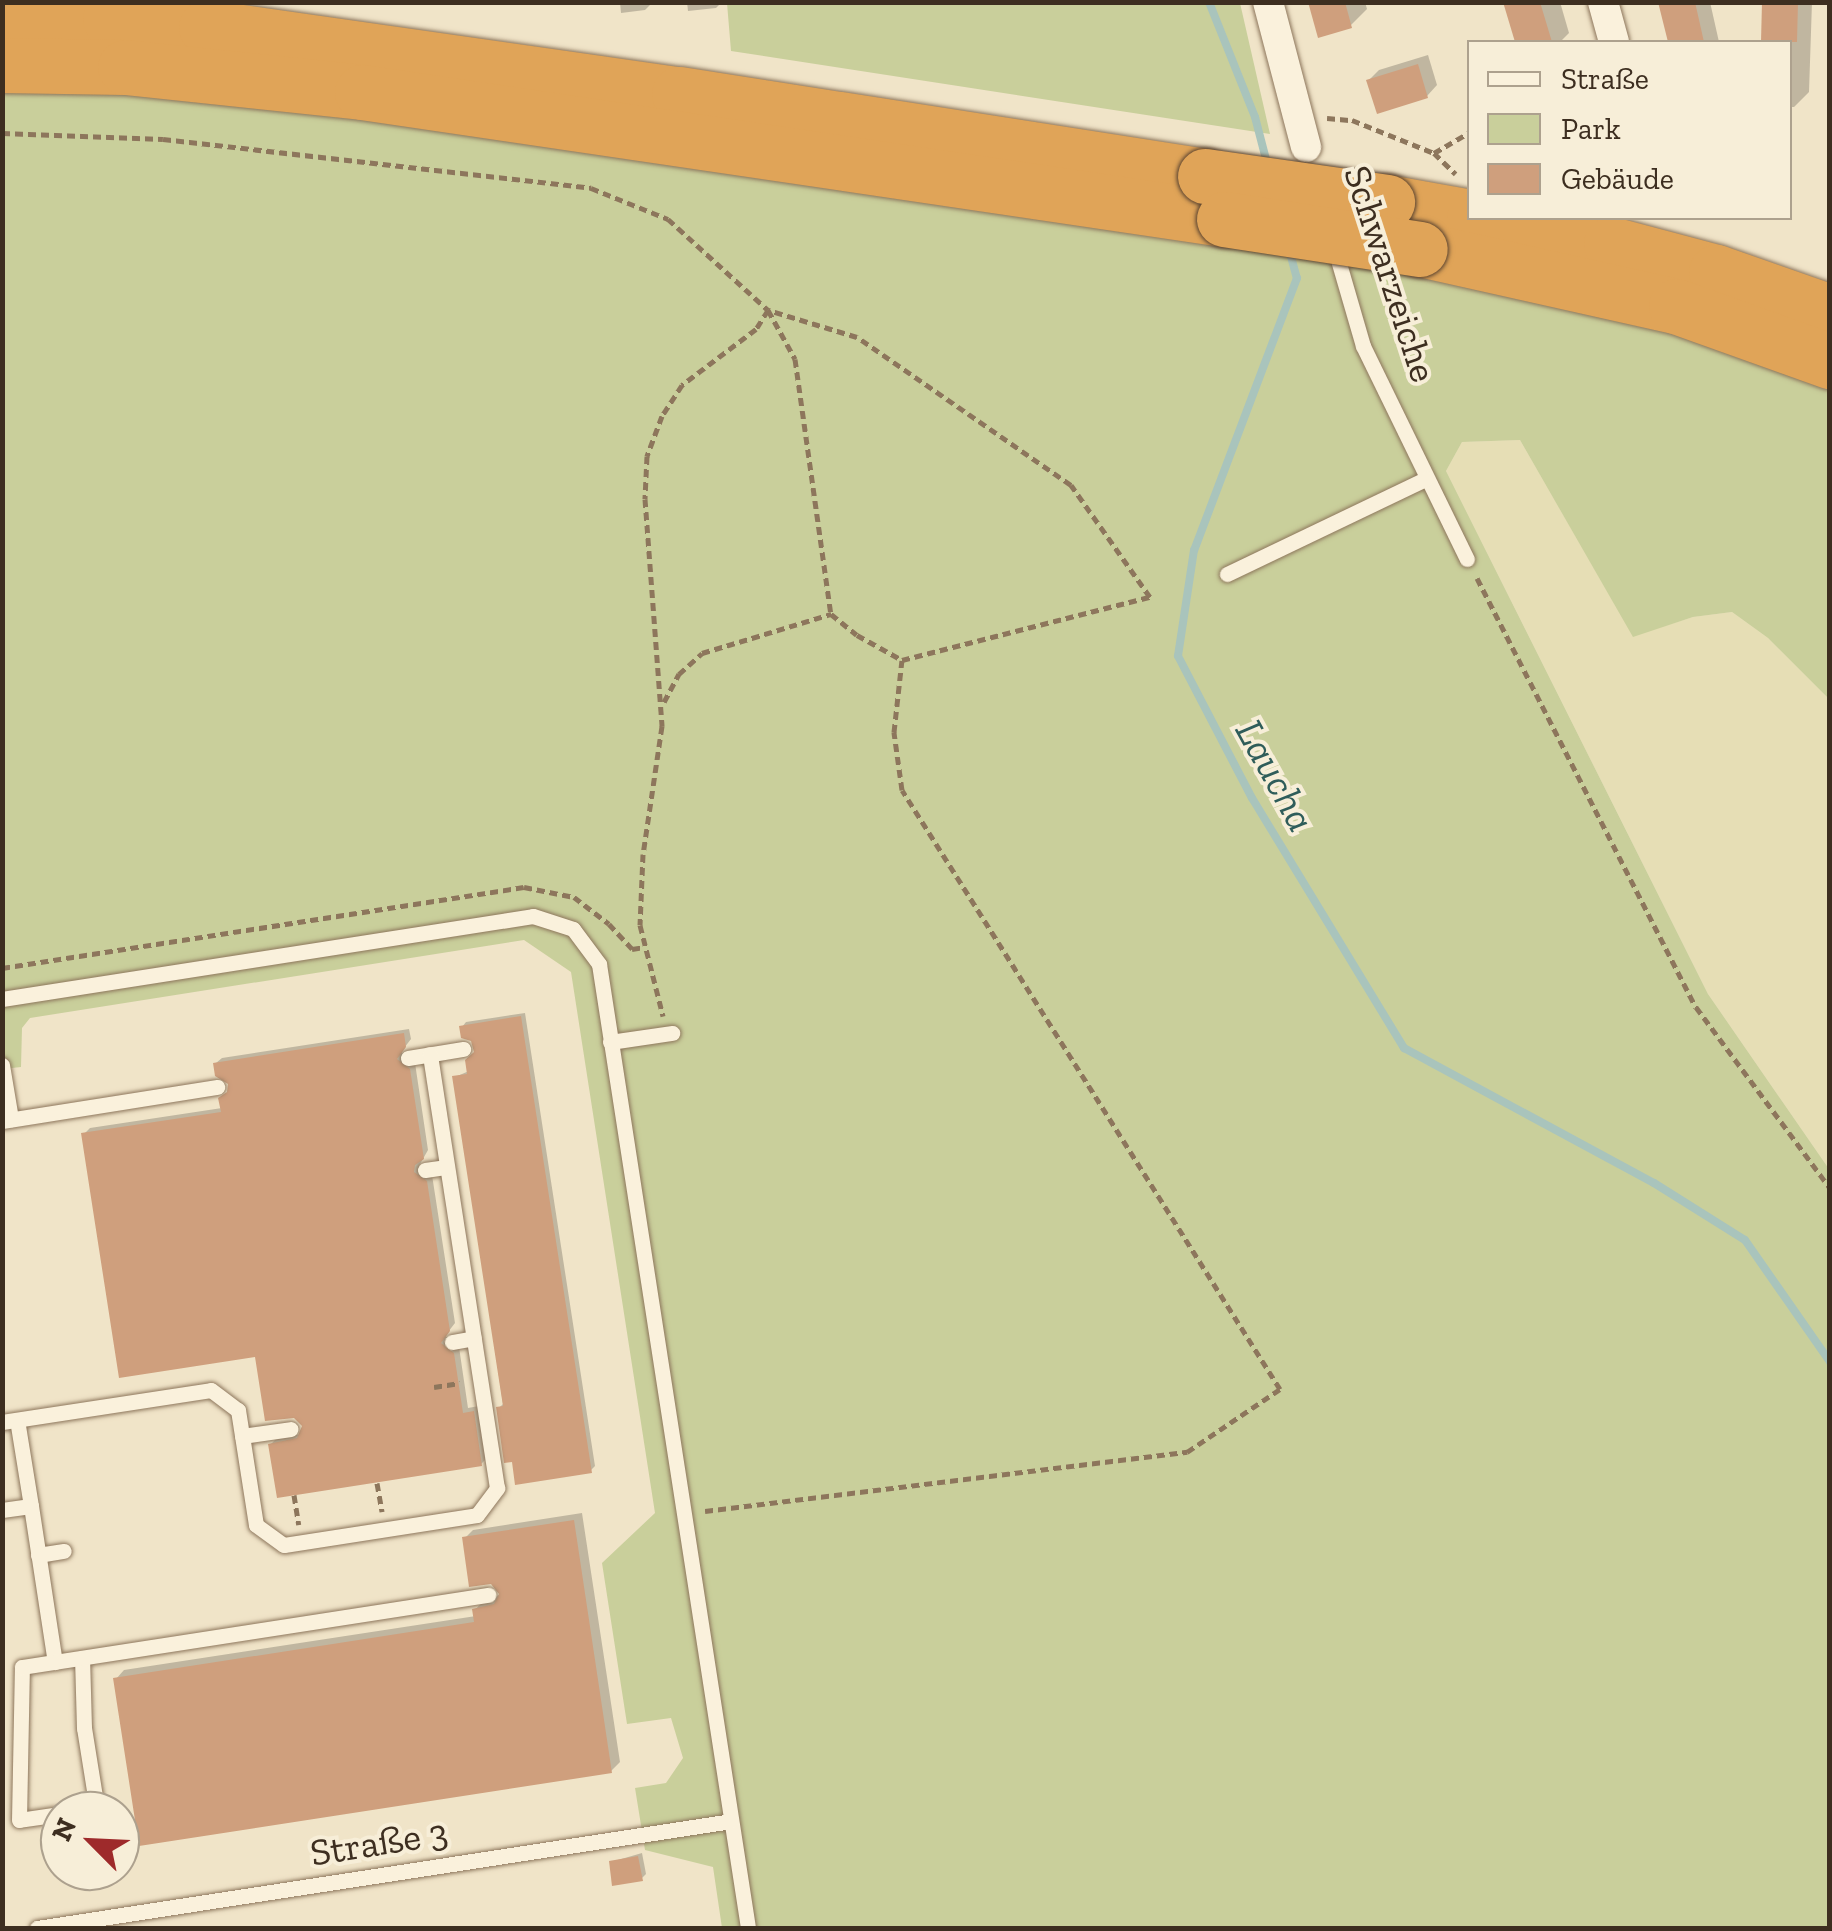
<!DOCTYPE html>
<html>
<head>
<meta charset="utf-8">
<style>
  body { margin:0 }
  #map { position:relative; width:1832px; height:1931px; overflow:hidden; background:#f0e4c8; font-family:"Zilla Slab",serif }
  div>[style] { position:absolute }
  .farmland>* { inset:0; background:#e6deb5 }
  .green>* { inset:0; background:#c9cf9b }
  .shadow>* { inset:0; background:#0003 }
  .stream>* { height:8px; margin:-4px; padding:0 4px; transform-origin:4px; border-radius:4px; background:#a9c4bc }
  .building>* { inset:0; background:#cf9f7d }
  .path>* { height:5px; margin-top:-2.5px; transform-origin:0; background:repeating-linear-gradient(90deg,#8d765c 0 8px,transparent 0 13px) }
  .roads { filter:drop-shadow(0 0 2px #8d765c) drop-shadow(0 0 2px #8d765c) }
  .lane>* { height:15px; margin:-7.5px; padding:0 7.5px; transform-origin:7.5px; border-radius:7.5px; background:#faf1dc }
  .street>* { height:30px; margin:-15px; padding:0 15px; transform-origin:15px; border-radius:15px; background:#faf1dc }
  .highway>* { height:55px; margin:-27.5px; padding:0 27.5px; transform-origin:27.5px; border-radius:27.5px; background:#e0a458 }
  .bridges { filter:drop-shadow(0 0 2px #5b4430) drop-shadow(0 0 2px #5b4430) }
  .highway-bridge>* { height:55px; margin:-27.5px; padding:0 27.5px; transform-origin:27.5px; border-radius:27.5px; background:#e0a458 }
  span { translate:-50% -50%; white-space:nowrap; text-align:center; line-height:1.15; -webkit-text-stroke:8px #f7eed8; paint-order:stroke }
  .street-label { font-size:38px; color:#3d2e20 }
  .water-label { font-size:40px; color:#2f5d5a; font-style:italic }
  .frame { position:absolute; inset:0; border:5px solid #3d2e20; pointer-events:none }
  .legend { position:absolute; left:1467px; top:40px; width:325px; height:180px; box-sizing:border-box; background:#f7eed8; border:2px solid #ada18e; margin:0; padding:12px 18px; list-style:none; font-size:30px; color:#3d2e20 }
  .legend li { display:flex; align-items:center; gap:20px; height:50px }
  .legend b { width:50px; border:2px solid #ada18e }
  .north { position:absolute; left:40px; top:1791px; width:100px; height:100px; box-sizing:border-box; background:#f7eed8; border:2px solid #ada18e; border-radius:50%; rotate:294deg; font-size:28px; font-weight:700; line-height:40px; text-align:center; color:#3d2e20 }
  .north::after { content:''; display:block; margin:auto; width:35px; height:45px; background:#9e2a2b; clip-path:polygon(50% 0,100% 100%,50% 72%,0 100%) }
</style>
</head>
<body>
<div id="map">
  <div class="farmland">
    <i style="clip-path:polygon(1520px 440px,1633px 636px,1693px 617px,1732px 612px,1768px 638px,1829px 699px,1829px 1169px,1708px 994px,1446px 471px,1462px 442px)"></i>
  </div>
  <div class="green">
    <i style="clip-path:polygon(727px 3px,1240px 3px,1270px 134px,731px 51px)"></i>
    <i style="clip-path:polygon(3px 91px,89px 92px,403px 118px,1567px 299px,1829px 381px,1829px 699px,1768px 638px,1732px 612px,1693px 617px,1633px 637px,1520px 440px,1462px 442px,1446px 471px,1708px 994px,1829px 1169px,1829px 1928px,722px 1928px,713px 1867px,645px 1850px,635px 1788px,666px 1783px,683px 1758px,671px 1718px,627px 1724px,602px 1563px,655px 1513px,571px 972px,524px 940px,30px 1018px,22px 1028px,21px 1067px,3px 1069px)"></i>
  </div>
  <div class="shadow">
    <i style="clip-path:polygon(620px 2px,653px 2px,645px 10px,621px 13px)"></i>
    <i style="clip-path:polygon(687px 2px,722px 2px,716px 8px,688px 11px)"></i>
    <i style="clip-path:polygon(1311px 2px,1365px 2px,1367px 9px,1351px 25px)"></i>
    <i style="clip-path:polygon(1505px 2px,1560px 2px,1569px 33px,1560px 42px,1517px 42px)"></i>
    <i style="clip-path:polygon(1665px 2px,1710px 2px,1719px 42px,1670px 42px,1662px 6px)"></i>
    <i style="clip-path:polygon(1765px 2px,1812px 2px,1809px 92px,1794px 107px,1790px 107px,1790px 42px,1764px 42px)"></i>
    <i style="clip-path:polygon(1428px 55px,1437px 85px,1427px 96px,1369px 80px,1379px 70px)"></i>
    <i style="clip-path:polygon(525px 1013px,595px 1466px,590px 1471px,514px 1459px,499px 1408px,503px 1404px,455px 1077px,469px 1071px,477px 1048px,462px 1027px,466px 1022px)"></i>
    <i style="clip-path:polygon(409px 1029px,411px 1039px,401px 1052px,415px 1063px,428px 1150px,419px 1166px,432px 1175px,455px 1323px,445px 1336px,459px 1347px,468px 1408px,479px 1406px,487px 1458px,481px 1464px,271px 1444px,277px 1438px,302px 1434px,305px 1426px,257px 1355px,84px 1134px,90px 1128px,222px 1108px,230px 1083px,216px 1063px,222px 1058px)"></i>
    <i style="clip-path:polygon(582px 1513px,620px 1762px,611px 1771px,116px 1679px,124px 1670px,476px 1616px,475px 1610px,483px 1601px,502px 1594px,465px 1538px,473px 1530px)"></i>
    <i style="clip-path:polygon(642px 1853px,646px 1874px,641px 1879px,611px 1862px)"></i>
  </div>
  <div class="stream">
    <i style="left:1209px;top:2px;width:124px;rotate:68.2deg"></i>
    <i style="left:1255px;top:117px;width:48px;rotate:75.4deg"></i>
    <i style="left:1289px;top:249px;width:30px;rotate:75deg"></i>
    <i style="left:1297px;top:278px;width:291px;rotate:110.7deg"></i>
    <i style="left:1194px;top:550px;width:107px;rotate:98.6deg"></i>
    <i style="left:1178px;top:656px;width:160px;rotate:62.5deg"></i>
    <i style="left:1252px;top:798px;width:293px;rotate:58.7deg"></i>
    <i style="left:1404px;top:1048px;width:284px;rotate:28.4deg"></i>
    <i style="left:1654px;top:1183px;width:107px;rotate:32.1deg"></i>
    <i style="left:1745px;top:1240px;width:149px;rotate:55.1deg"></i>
  </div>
  <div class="building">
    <i style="clip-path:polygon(1308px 2px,1345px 2px,1352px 28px,1318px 38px)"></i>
    <i style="clip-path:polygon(1503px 2px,1540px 2px,1552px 42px,1515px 42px)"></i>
    <i style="clip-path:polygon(1658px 2px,1695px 2px,1704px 42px,1668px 42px)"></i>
    <i style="clip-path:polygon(1762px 2px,1798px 2px,1797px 42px,1761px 42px)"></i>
    <i style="clip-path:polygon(1418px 64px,1428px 98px,1377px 114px,1366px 80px)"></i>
    <i style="clip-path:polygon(521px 1016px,592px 1473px,515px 1485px,512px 1462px,504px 1463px,496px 1407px,503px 1406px,452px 1076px,467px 1074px,465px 1060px,474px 1052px,471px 1041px,461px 1038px,459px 1026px)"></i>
    <i style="clip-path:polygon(404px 1033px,406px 1047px,397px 1059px,410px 1069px,424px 1159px,415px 1165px,414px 1172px,427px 1181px,450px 1331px,441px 1343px,454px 1353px,463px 1413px,474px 1411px,482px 1466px,277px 1498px,268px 1444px,297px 1438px,302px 1426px,294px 1418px,265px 1421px,255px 1357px,119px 1378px,81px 1133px,221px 1112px,218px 1098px,227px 1092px,228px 1084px,215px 1076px,213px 1063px)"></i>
    <i style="clip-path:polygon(574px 1520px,612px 1773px,139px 1846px,113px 1678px,474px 1622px,472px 1609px,494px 1604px,499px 1594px,491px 1584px,469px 1587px,462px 1537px)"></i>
    <i style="clip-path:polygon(638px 1856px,643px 1881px,612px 1886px,609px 1861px)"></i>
  </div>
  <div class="path">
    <i style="left:1327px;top:118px;width:25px;rotate:5deg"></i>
    <i style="left:1352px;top:120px;width:88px;rotate:21.9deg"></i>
    <i style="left:1434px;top:153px;width:30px;rotate:44deg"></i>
    <i style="left:2px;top:133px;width:161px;rotate:2.1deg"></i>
    <i style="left:163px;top:139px;width:431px;rotate:6.5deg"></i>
    <i style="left:591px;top:188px;width:83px;rotate:21.9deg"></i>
    <i style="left:668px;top:219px;width:135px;rotate:42.3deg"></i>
    <i style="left:768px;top:310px;width:56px;rotate:61.1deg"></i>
    <i style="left:795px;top:359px;width:258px;rotate:82deg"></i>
    <i style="left:831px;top:614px;width:33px;rotate:39deg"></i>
    <i style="left:857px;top:635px;width:51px;rotate:29.1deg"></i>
    <i style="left:902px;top:660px;width:256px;rotate:-14.3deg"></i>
    <i style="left:1150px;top:597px;width:137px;rotate:-125.2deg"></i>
    <i style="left:1071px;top:485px;width:260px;rotate:-145.3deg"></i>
    <i style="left:857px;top:337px;width:93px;rotate:-163.1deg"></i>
    <i style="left:768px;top:310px;width:22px;rotate:122deg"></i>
    <i style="left:756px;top:329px;width:93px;rotate:142.9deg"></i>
    <i style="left:682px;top:385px;width:37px;rotate:123deg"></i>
    <i style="left:662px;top:416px;width:43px;rotate:110.6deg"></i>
    <i style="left:647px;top:456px;width:43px;rotate:92.7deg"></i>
    <i style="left:645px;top:499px;width:228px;rotate:85.7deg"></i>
    <i style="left:662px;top:726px;width:129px;rotate:98.4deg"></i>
    <i style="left:643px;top:854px;width:71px;rotate:92.4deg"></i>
    <i style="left:640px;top:925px;width:94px;rotate:75.8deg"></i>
    <i style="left:1434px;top:153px;width:42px;rotate:-30.3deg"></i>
    <i style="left:1477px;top:578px;width:482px;rotate:63deg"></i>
    <i style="left:1696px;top:1007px;width:225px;rotate:53.5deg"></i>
    <i style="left:664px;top:702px;width:32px;rotate:-62deg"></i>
    <i style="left:679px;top:674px;width:31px;rotate:-42deg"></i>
    <i style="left:702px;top:653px;width:135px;rotate:-16.8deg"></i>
    <i style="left:2px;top:968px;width:528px;rotate:-8.82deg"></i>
    <i style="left:524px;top:887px;width:51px;rotate:11.3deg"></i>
    <i style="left:574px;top:897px;width:44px;rotate:37.6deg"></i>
    <i style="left:609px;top:924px;width:34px;rotate:47deg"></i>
    <i style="left:632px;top:949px;width:12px;rotate:-9deg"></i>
    <i style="left:434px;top:1387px;width:26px;rotate:-9deg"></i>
    <i style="left:377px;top:1483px;width:29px;rotate:80deg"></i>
    <i style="left:294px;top:1495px;width:30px;rotate:81deg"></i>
    <i style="left:705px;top:1511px;width:486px;rotate:-7deg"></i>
    <i style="left:1187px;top:1452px;width:112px;rotate:-34.1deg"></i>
    <i style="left:1280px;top:1389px;width:708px;rotate:-122.25deg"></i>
    <i style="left:902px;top:790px;width:59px;rotate:-97.9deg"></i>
    <i style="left:894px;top:732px;width:72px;rotate:-83.7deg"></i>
  </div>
  <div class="roads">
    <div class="lane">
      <i style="left:1334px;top:246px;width:104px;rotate:73.8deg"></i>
      <i style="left:1363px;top:346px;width:237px;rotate:64deg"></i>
      <i style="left:1227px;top:574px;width:220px;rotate:-25.6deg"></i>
      <i style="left:2px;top:999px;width:537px;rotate:-8.88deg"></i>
      <i style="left:533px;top:916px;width:42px;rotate:18deg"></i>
      <i style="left:573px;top:929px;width:44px;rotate:53.4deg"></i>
      <i style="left:599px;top:964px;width:975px;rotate:81.21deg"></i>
      <i style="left:610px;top:1042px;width:63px;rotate:-8.3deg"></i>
      <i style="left:408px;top:1058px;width:56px;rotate:-9.3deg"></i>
      <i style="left:2px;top:1065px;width:55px;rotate:80.5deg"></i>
      <i style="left:2px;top:1121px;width:218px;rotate:-9deg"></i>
      <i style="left:425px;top:1170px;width:22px;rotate:-8deg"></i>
      <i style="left:452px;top:1342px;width:22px;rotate:-10deg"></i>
      <i style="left:2px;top:1422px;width:211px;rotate:-8.7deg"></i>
      <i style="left:211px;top:1390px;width:34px;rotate:37deg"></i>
      <i style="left:238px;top:1410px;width:116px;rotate:81.1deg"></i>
      <i style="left:256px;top:1525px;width:34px;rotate:36deg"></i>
      <i style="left:284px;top:1545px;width:195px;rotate:-8.8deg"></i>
      <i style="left:477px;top:1515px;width:34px;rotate:-53deg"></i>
      <i style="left:497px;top:1488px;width:439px;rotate:-98.8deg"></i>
      <i style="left:242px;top:1436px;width:49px;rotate:-8.1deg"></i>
      <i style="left:31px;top:1506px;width:158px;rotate:81.3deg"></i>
      <i style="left:2px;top:1510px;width:29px;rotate:-8deg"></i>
      <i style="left:31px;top:1506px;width:87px;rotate:-99.2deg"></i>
      <i style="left:38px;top:1555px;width:26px;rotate:-9deg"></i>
      <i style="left:81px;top:1811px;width:16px;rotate:-7deg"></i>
      <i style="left:97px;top:1809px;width:82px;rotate:-99.1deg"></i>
      <i style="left:84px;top:1728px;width:70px;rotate:-91.6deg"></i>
      <i style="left:60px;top:1814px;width:41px;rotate:171.7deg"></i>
      <i style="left:19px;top:1820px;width:153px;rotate:-88.9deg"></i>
      <i style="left:22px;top:1667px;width:472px;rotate:-8.8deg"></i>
      <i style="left:37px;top:1928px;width:702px;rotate:-8.76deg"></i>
    </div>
    <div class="street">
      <i style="left:1268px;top:2px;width:150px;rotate:75.3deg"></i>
      <i style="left:1603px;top:2px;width:41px;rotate:74.6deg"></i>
    </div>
    <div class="highway">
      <i style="left:2px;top:17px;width:108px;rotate:1.1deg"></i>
      <i style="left:110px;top:19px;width:96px;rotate:4.8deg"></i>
      <i style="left:206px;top:27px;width:478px;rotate:8.1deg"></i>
      <i style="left:679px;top:94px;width:532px;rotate:8.86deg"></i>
      <i style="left:2px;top:65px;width:123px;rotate:0.9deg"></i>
      <i style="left:125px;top:67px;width:238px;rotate:6deg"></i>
      <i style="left:362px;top:92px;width:871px;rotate:8.38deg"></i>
      <i style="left:1387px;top:202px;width:84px;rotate:10.2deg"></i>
      <i style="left:1474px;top:218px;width:139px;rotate:10.7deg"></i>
      <i style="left:1611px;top:244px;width:109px;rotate:14.9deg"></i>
      <i style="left:1716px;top:272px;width:121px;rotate:19.3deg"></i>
      <i style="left:1420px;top:249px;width:262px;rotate:12.6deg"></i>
      <i style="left:1676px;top:306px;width:164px;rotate:19.7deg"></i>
    </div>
  </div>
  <div class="bridges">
    <div class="highway-bridge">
      <i style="left:1205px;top:176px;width:184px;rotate:8.1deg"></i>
      <i style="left:1224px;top:219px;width:198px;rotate:8.7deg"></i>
    </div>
  </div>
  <div class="street-label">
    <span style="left:1390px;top:274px;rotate:72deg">Schwarzeiche</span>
    <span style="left:379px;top:1843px;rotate:-9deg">Straße 3</span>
  </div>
  <div class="water-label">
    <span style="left:1276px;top:775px;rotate:61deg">Laucha</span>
  </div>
  <div class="frame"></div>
  <ul class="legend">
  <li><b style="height:12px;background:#faf1dc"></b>Straße</li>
  <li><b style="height:28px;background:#c9cf9b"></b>Park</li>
  <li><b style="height:28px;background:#cf9f7d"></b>Gebäude</li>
  </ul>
  <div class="north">N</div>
</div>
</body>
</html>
